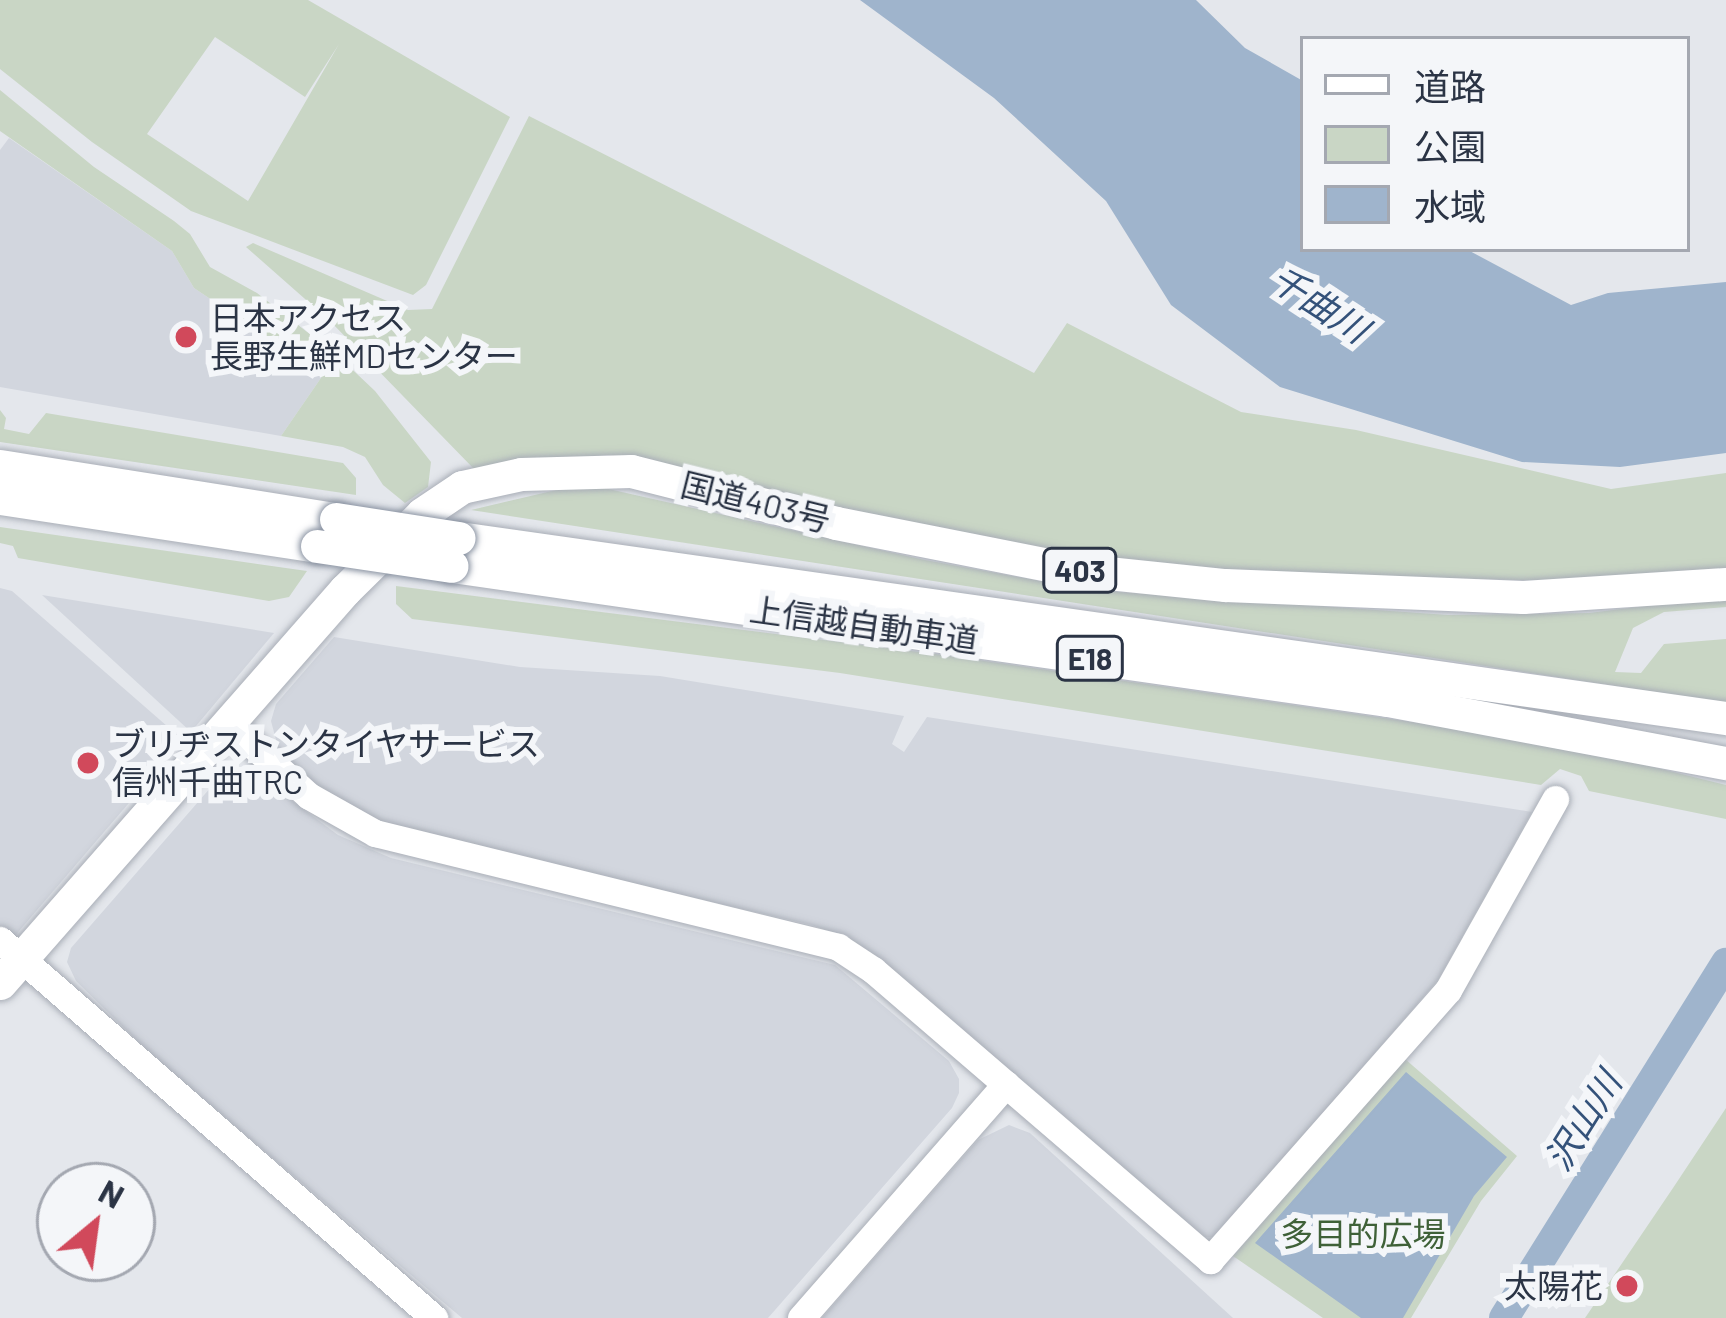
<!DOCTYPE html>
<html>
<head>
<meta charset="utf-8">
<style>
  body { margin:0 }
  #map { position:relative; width:1726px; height:1318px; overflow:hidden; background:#e4e7ec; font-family:Barlow,"Noto Sans JP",sans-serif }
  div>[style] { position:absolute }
  .built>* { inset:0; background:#d2d6de }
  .green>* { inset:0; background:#c9d6c5 }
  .water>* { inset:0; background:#9fb4cc }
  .river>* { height:30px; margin:-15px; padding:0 15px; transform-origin:15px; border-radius:15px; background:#9fb4cc }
  .roads { filter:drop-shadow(0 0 3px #a9aeb7) drop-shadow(0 0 3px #a9aeb7) }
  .secondary>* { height:27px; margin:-13.5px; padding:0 13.5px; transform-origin:13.5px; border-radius:13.5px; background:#fff }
  .highway>* { height:33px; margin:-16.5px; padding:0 16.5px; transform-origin:16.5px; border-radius:16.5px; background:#fff }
  .bridges { filter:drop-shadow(0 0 3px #8b94a3) drop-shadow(0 0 3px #8b94a3) }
  .highway-bridge>* { height:33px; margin:-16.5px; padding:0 16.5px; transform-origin:16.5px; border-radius:16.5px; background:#fff }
  .dots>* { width:33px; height:33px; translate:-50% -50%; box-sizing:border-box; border:6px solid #f4f6f9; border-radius:50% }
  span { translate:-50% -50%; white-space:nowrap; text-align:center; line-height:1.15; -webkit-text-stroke:12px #f4f6f9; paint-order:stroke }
  .shield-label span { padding:3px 9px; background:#f4f6f9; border:3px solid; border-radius:9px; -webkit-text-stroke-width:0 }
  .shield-label { font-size:30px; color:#2b3445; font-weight:700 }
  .poi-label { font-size:33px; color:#2b3445 }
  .left { translate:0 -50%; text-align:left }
  .right { translate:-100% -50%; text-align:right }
  .street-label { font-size:33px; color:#2b3445 }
  .park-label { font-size:33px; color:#3f6138 }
  .water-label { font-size:36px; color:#34527a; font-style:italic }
  .legend { position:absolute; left:1300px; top:36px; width:390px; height:216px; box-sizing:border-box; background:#f4f6f9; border:3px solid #a4a8b1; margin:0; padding:15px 21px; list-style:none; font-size:36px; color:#2b3445 }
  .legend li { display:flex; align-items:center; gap:24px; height:60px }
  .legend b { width:60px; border:3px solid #a4a8b1 }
  .north { position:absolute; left:36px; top:1162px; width:120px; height:120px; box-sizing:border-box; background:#f4f6f9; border:3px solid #a4a8b1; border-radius:50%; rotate:29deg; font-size:33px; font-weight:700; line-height:48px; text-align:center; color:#2b3445 }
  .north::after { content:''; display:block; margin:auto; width:42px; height:54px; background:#d1495b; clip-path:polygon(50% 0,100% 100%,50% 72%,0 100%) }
</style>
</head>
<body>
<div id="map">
  <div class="built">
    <i style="clip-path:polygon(9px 138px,172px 251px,194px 288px,323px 375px,281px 436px,0 387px,0 150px)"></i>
    <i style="clip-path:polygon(0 588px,12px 591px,183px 740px,13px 938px,0 926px)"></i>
    <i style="clip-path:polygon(42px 595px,274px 633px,191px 732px)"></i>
    <i style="clip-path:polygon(334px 637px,520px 667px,660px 676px,904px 716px,892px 744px,904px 752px,927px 717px,1532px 812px,1438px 980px,1216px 1237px,1202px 1237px,845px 937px,812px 925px,402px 830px,375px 821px,315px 784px,279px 751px,271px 721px,276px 704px)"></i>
    <i style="clip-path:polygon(225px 771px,264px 780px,338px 835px,391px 858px,835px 965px,949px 1061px,959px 1079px,959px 1093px,952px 1108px,768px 1318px,462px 1318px,158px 1061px,76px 981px,67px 962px,71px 948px)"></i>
    <i style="clip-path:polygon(1009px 1125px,1030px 1133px,1233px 1318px,822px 1318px,978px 1140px)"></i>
  </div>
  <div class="green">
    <i style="clip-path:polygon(evenodd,0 0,308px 0,510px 117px,426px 285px,413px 295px,191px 211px,92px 142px,0 69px,0 0,215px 37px,305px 97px,339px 44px,248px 201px,147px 134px,215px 37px)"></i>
    <i style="clip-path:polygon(0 90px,94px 167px,174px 221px,190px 234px,210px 267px,257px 293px,338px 356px,375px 391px,431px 462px,428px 487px,405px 503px,383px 485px,365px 457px,343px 447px,281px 436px,323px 375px,194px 288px,172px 251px,0 131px)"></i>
    <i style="clip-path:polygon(529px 116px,1034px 373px,1067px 323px,1241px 412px,1356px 430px,1611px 489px,1726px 473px,1726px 568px,1596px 582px,1240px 573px,1041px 553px,608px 455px,475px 470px,330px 321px,246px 247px,253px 243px,408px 310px,432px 309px)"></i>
    <i style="clip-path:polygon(0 410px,6px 418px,4px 429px,29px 434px,46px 413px,343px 463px,356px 478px,356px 495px,0 442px)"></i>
    <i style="clip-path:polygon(569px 487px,604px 488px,925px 560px,1090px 590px,1448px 615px,1589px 613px,1726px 596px,1726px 607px,1664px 612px,1633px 628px,1615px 672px,1641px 673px,1664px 644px,1726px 639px,1726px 703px,471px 510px)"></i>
    <i style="clip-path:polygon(0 527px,307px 571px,289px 597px,269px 601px,18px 558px,13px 546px,0 543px)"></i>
    <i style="clip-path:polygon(396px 586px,943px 655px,1552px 742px,1726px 785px,1726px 819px,1589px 791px,1581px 776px,1560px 769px,1541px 785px,840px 673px,412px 619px,396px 604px)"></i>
    <i style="clip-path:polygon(1405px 1059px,1517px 1156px,1481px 1201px,1411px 1318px,1323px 1318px,1233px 1256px)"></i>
    <i style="clip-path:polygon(1726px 1108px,1726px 1318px,1585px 1318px,1673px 1188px)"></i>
  </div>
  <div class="water">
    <i style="clip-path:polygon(860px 0,1196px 0,1245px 48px,1303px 81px,1303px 249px,1466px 249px,1571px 305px,1608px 293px,1726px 282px,1726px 453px,1620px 467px,1522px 462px,1280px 387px,1171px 305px,1106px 201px,994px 98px)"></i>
    <i style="clip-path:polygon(1406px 1072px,1507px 1157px,1474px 1196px,1403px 1318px,1361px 1318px,1255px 1243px)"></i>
  </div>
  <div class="river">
    <i style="left:1504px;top:1318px;width:419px;rotate:-58deg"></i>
  </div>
  <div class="roads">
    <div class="secondary">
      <i style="left:227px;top:722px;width:110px;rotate:42.1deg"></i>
      <i style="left:309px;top:796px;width:76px;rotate:29.3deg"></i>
      <i style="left:375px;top:833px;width:477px;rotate:13.8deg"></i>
      <i style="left:838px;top:947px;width:42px;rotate:33.3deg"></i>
      <i style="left:873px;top:970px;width:445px;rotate:40.7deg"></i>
      <i style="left:1210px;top:1260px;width:360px;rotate:-48.6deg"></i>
      <i style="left:1448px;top:990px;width:219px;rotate:-60.7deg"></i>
      <i style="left:0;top:940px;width:576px;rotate:41.05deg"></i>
      <i style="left:801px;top:1318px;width:311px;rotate:-48.8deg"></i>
    </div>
    <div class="highway">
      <i style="left:0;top:466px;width:340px;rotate:9deg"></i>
      <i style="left:0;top:498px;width:321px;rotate:8.6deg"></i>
      <i style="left:459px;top:538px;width:1280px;rotate:8.09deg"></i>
      <i style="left:452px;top:566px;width:946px;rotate:8.15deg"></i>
      <i style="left:1388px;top:700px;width:344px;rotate:10.6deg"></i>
      <i style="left:0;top:983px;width:523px;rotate:-48.72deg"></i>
      <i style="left:345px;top:590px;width:108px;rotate:-44.6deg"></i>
      <i style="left:422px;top:514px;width:48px;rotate:-34deg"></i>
      <i style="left:462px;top:487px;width:60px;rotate:-12.4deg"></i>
      <i style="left:521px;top:474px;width:110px;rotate:-1.6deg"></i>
      <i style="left:631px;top:471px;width:211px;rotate:14.2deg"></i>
      <i style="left:836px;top:523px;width:237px;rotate:11.2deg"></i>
      <i style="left:1069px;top:569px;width:157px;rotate:5.9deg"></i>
      <i style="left:1225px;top:585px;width:298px;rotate:2.3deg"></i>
      <i style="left:1523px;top:597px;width:203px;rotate:-3.7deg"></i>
    </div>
  </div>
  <div class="bridges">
    <div class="highway-bridge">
      <i style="left:336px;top:519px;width:124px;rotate:8.8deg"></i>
      <i style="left:317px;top:546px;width:136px;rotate:8.4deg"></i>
    </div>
  </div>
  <div class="dots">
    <i style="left:186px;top:337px;background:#d1495b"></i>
    <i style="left:88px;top:763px;background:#d1495b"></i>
    <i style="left:1627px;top:1286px;background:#d1495b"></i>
  </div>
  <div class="shield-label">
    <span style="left:1080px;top:570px">403</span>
    <span style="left:1090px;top:658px">E18</span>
  </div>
  <div class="poi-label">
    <span class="left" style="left:210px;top:337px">日本アクセス<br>長野生鮮MDセンター</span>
    <span class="left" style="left:112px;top:763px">ブリヂストンタイヤサービス<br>信州千曲TRC</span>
    <span class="right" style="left:1603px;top:1286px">太陽花</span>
  </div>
  <div class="street-label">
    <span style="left:756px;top:502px;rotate:14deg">国道403号</span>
    <span style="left:864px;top:625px;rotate:8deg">上信越自動車道</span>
  </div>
  <div class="park-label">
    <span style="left:1363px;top:1234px">多目的広場</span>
  </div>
  <div class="water-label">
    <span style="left:1320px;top:303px;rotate:33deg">千曲川</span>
    <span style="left:1582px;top:1120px;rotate:-58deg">沢山川</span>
  </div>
  <ul class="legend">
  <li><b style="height:15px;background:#fff"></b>道路</li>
  <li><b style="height:33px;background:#c9d6c5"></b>公園</li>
  <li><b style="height:33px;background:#9fb4cc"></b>水域</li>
  </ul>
  <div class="north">N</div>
</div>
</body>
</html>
